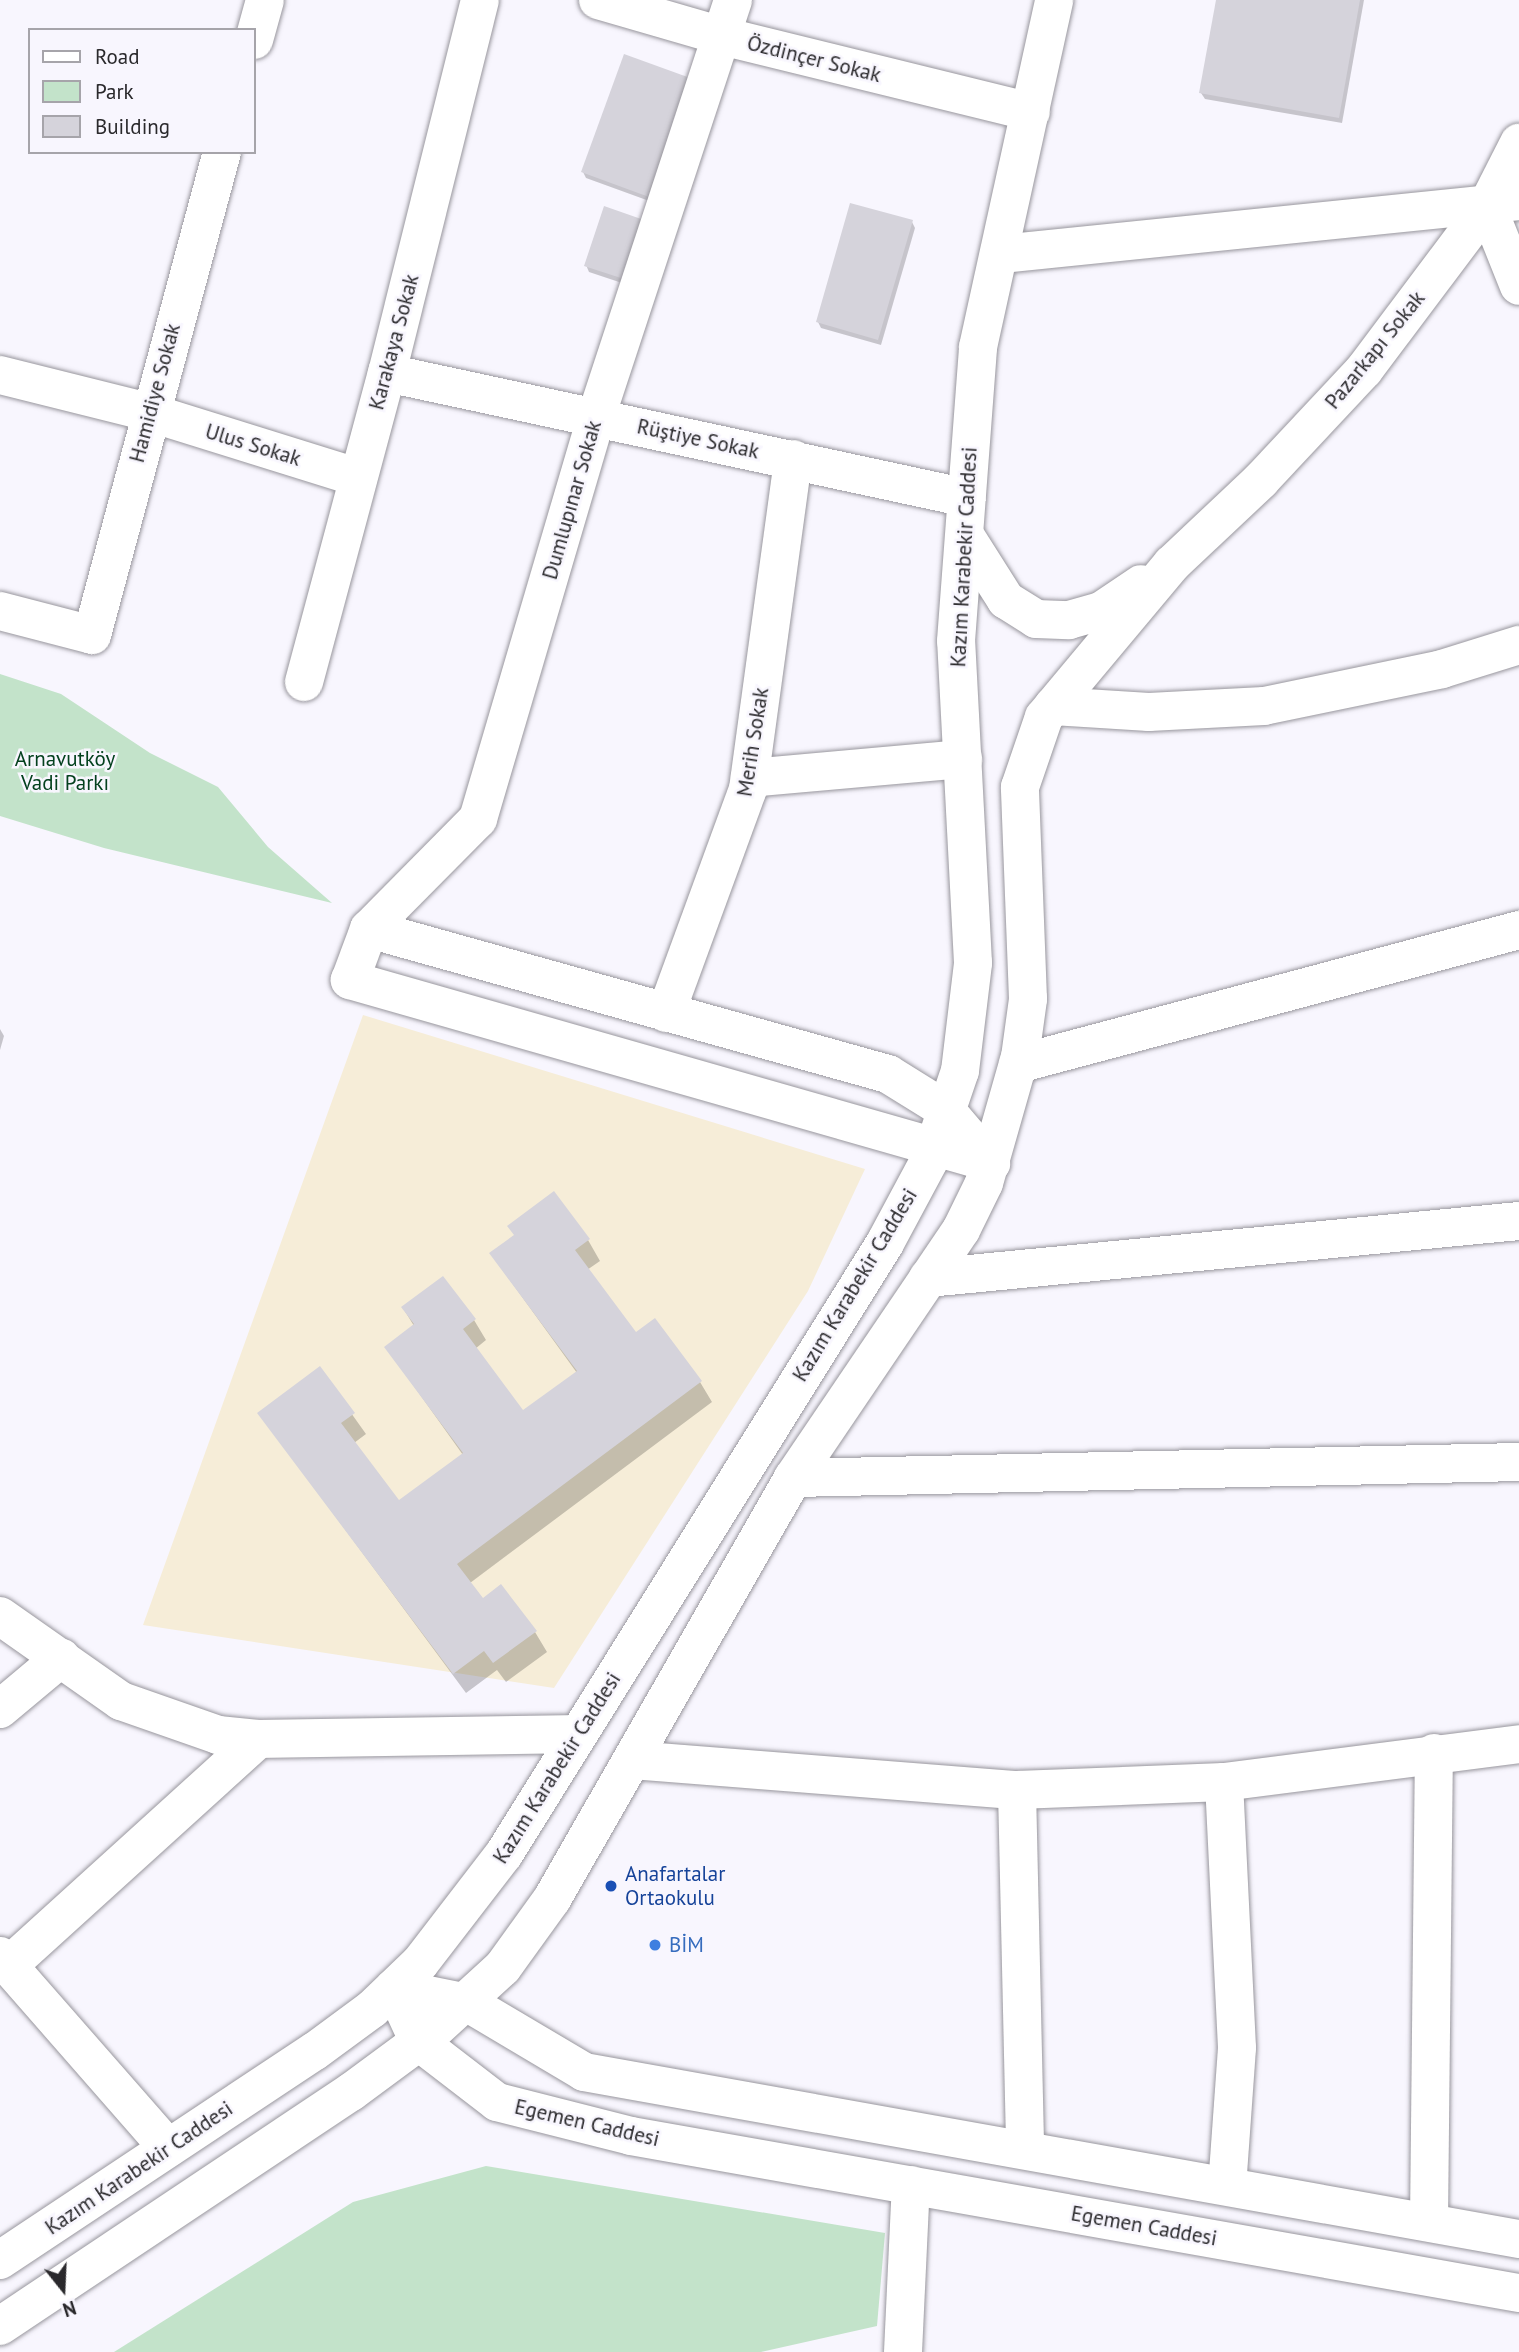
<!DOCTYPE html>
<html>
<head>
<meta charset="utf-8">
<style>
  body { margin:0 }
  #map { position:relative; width:1519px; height:2352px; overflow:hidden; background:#f8f6fe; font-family:"PT Sans",sans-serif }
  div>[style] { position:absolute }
  .education>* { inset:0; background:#f6edd8 }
  .green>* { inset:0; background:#c3e3ca }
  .shadow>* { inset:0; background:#0003 }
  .building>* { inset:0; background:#d5d3db }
  .roads { filter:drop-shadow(0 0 2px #98969d) drop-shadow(0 0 2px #98969d) }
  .minor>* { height:38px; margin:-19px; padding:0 19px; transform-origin:19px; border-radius:19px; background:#fff }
  .major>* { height:38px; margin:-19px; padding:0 19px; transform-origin:19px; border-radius:19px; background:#fff }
  .dots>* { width:19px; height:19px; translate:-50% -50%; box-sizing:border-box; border:4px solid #f8f6fe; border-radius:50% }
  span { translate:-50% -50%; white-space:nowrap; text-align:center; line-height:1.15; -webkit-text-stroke:5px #f8f6fe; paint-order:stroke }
  .street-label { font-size:21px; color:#2a292c }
  .park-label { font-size:21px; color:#04411e }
  .transit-label { font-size:21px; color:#164399 }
  .left { translate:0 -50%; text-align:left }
  .shop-label { font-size:21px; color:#366cbe }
  .legend { position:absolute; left:28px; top:28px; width:228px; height:126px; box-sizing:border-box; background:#f8f6fe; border:2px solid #a6a4aa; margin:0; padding:9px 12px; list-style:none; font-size:21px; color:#2a292c }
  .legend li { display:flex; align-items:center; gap:14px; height:35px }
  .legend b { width:35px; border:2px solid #a6a4aa }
  .north { position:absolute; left:28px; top:2254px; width:70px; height:70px; -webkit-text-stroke:5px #f8f6fe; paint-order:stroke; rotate:162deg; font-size:19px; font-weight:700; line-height:28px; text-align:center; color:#2a292c }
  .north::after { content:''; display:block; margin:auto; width:24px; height:32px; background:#2a292c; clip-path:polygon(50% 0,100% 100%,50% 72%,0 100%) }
</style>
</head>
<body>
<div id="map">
  <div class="education">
    <i style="clip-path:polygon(363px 1015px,865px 1169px,808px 1291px,554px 1688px,143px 1625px)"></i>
  </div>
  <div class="green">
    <i style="clip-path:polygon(0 674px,61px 694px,150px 753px,218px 787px,268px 847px,332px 903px,104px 848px,0 816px)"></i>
    <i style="clip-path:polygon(486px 2166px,885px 2233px,877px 2326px,761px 2352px,114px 2352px,353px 2202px)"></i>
  </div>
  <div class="shadow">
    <i style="clip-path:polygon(1217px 0,1364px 0,1342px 123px,1205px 99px,1201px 93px)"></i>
    <i style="clip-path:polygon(626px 56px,652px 202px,586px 178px,583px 172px)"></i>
    <i style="clip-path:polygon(605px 208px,628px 285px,589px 272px,586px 265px)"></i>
    <i style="clip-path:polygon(912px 222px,915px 228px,881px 345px,821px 328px,818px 322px)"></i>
    <i style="clip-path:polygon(0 1029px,4px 1036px,0 1050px)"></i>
    <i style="clip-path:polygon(588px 1240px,600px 1261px,587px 1270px,635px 1335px,700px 1382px,712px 1402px,470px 1583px,482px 1600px,535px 1632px,547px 1652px,506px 1682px,497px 1670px,466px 1693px,259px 1413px,319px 1368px,366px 1434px,354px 1443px,399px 1503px,463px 1455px,386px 1347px,414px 1326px,403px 1308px,474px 1320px,486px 1340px,475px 1349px,523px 1412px,577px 1373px,491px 1254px)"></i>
  </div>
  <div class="building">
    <i style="clip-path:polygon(1216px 0,1360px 0,1339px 118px,1199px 93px)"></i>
    <i style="clip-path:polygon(624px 54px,693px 79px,649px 197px,581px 172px)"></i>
    <i style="clip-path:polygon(850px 203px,913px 220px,878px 340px,816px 322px)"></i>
    <i style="clip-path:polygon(604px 206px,644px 220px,624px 279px,584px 266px)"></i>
    <i style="clip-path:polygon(554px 1191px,590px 1239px,575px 1250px,636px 1332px,655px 1318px,702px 1381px,457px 1564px,483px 1598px,501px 1584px,537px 1631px,493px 1663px,484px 1651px,453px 1674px,257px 1413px,320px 1366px,355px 1413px,341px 1423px,399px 1500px,463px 1453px,384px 1347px,414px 1324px,401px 1307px,443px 1276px,476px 1319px,463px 1329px,523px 1410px,577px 1371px,489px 1253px,514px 1235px,507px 1226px)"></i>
  </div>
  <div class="roads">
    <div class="minor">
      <i style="left:598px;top:0;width:129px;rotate:16.2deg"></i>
      <i style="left:722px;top:36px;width:318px;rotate:13.8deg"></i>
      <i style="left:254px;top:40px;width:41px;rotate:-74.6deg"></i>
      <i style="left:1487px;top:206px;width:86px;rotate:68.2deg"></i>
      <i style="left:1001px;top:254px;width:521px;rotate:-5.84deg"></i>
      <i style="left:387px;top:373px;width:593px;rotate:12.16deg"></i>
      <i style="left:0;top:375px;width:153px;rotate:14deg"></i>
      <i style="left:148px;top:412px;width:219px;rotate:17.3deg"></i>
      <i style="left:0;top:611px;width:95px;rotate:14.6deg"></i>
      <i style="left:92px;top:635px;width:500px;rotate:-74.94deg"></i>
      <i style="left:304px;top:682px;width:320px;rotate:-75deg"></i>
      <i style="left:387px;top:373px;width:384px;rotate:-76deg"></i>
      <i style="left:1053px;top:706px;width:96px;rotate:3.6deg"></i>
      <i style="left:1149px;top:712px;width:115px;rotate:-3deg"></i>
      <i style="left:1264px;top:706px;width:182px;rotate:-11.7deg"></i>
      <i style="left:1442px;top:669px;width:81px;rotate:-17.3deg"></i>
      <i style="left:750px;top:778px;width:214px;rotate:-5.1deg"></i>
      <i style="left:369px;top:929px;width:155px;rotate:-45.3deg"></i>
      <i style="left:478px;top:819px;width:419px;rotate:-73.6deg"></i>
      <i style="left:596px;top:417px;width:439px;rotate:-71.8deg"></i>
      <i style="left:666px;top:1013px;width:239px;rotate:-69.9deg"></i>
      <i style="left:748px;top:789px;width:333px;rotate:-82.2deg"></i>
      <i style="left:1018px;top:1064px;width:519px;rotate:-14.97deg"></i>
      <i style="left:928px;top:1278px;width:594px;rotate:-5.51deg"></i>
      <i style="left:793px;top:1478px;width:726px;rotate:-1.26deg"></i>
      <i style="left:0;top:1616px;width:148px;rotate:35.1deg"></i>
      <i style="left:121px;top:1701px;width:103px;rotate:19.3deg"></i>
      <i style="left:218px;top:1735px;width:40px;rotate:5.7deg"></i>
      <i style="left:258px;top:1739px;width:320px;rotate:-0.9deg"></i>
      <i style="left:0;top:1709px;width:80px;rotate:-39.9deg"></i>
      <i style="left:632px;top:1760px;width:386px;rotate:4.5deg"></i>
      <i style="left:1017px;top:1790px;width:207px;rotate:-2.2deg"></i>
      <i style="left:1224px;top:1782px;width:297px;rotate:-7.3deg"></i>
      <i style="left:1224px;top:1782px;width:266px;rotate:87.2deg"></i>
      <i style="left:1237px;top:2048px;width:138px;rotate:94.1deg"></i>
      <i style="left:1017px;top:1790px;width:360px;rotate:88.7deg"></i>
      <i style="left:0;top:1956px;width:255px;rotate:48.8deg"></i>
      <i style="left:8px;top:1966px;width:338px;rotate:-42.2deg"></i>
      <i style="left:394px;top:1988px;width:60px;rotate:65.2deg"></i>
      <i style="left:419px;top:2042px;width:98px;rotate:37.6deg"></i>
      <i style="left:497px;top:2102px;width:138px;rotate:14.2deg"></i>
      <i style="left:631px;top:2136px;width:902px;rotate:10.03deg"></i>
      <i style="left:394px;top:1988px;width:76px;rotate:11.5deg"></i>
      <i style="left:468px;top:2003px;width:135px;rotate:30.7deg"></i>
      <i style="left:584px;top:2072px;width:950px;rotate:10.13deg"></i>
      <i style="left:1429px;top:2222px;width:469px;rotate:-89.4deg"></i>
      <i style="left:903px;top:2352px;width:167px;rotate:-87.3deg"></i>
    </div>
    <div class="major">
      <i style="left:966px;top:537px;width:75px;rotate:57.6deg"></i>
      <i style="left:1006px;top:600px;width:36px;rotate:32deg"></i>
      <i style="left:1036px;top:619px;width:33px;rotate:2deg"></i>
      <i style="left:1069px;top:620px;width:33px;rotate:-16deg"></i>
      <i style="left:1101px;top:611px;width:48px;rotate:-34deg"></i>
      <i style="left:369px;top:929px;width:539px;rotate:15.61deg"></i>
      <i style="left:888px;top:1074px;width:68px;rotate:31.8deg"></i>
      <i style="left:946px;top:1110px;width:70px;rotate:49.7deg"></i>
      <i style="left:991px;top:1163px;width:667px;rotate:-164.07deg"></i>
      <i style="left:350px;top:980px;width:54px;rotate:-69.6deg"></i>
      <i style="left:0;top:2260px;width:378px;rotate:-33.6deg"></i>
      <i style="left:315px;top:2051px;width:71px;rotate:-36.4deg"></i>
      <i style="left:372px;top:2009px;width:66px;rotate:-43.8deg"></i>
      <i style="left:420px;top:1963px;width:138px;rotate:-52.4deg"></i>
      <i style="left:504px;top:1854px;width:720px;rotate:-58.05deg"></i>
      <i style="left:885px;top:1243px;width:95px;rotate:-61.8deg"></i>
      <i style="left:930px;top:1159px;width:93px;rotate:-71.2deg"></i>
      <i style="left:960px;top:1071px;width:109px;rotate:-83.1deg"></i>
      <i style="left:973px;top:963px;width:322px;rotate:-93deg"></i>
      <i style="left:956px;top:641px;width:295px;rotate:-85.7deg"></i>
      <i style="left:978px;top:347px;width:355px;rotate:-77.6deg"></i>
      <i style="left:0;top:2326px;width:422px;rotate:-33.7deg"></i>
      <i style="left:351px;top:2092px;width:101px;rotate:-36.5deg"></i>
      <i style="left:432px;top:2032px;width:96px;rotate:-42.5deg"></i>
      <i style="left:503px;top:1967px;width:84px;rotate:-54.2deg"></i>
      <i style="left:552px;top:1899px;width:485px;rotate:-60.2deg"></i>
      <i style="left:793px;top:1478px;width:300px;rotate:-55.9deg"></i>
      <i style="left:961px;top:1230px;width:52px;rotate:-63.9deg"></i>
      <i style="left:984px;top:1183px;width:131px;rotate:-74.1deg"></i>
      <i style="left:1020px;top:1057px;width:59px;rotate:-82.1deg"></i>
      <i style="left:1028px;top:999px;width:212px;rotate:-92.2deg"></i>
      <i style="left:1020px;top:787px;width:74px;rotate:-71.1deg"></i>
      <i style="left:1044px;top:717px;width:199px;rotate:-50.1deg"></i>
      <i style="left:1172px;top:564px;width:122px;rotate:-43.3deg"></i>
      <i style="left:1261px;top:480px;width:151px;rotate:-46.9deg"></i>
      <i style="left:1364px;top:370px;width:205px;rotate:-53.1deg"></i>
      <i style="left:1487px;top:206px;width:71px;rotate:-63.1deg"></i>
    </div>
  </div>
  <div class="dots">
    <i style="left:611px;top:1886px;background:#1a4fb4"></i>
    <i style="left:655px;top:1945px;background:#3f7fe0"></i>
  </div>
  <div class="street-label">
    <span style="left:814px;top:59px;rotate:14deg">Özdinçer Sokak</span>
    <span style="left:394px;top:342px;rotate:-75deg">Karakaya Sokak</span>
    <span style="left:1375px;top:350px;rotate:-51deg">Pazarkapı Sokak</span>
    <span style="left:155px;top:393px;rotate:-75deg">Hamidiye Sokak</span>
    <span style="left:698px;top:439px;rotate:12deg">Rüştiye Sokak</span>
    <span style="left:253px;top:445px;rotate:17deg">Ulus Sokak</span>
    <span style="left:572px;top:500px;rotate:-74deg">Dumlupınar Sokak</span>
    <span style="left:964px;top:557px;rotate:-87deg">Kazım Karabekir Caddesi</span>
    <span style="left:753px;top:742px;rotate:-81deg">Merih Sokak</span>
    <span style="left:855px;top:1285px;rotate:-59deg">Kazım Karabekir Caddesi</span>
    <span style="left:557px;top:1768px;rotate:-58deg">Kazım Karabekir Caddesi</span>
    <span style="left:587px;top:2123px;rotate:13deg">Egemen Caddesi</span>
    <span style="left:139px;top:2168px;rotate:-34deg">Kazım Karabekir Caddesi</span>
    <span style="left:1144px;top:2226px;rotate:10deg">Egemen Caddesi</span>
  </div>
  <div class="park-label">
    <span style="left:65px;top:771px">Arnavutköy<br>Vadi Parkı</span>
  </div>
  <div class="transit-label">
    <span class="left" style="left:625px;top:1886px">Anafartalar<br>Ortaokulu</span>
  </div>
  <div class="shop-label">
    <span class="left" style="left:669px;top:1945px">BİM</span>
  </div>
  <ul class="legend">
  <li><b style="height:9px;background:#fff"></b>Road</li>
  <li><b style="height:19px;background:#c3e3ca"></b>Park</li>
  <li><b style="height:19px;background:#d5d3db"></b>Building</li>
  </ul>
  <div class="north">N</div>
</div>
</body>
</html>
